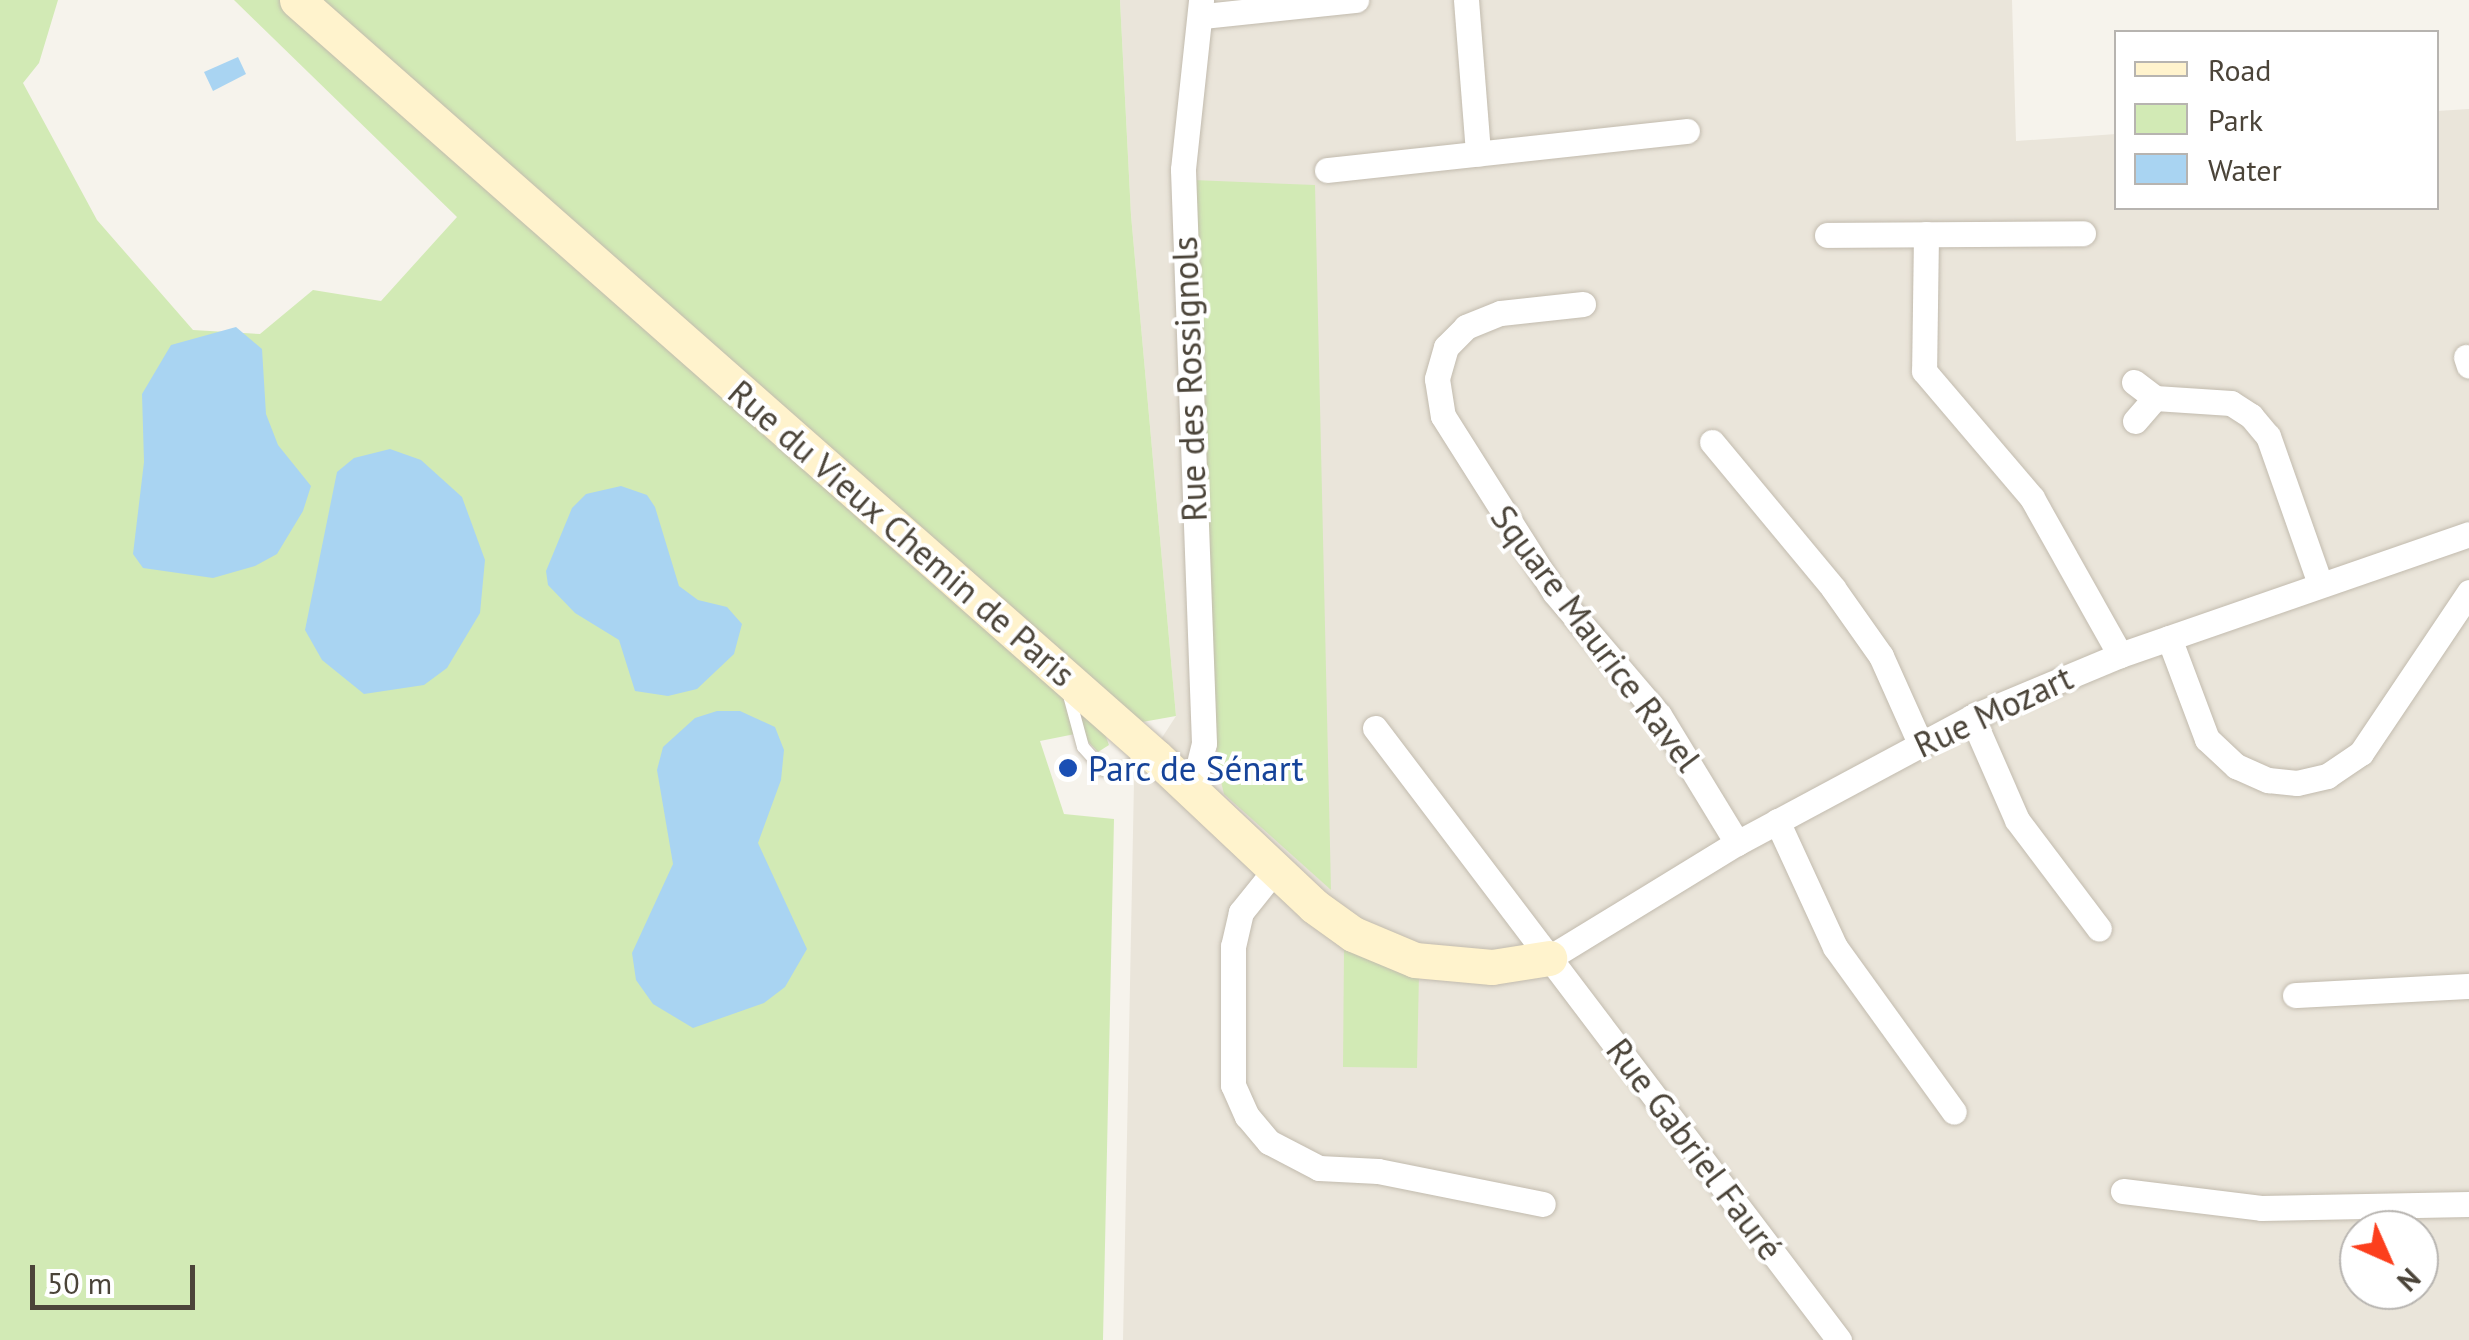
<!DOCTYPE html>
<html>
<head>
<meta charset="utf-8">
<style>
  body { margin:0 }
  #map { position:relative; width:2469px; height:1340px; overflow:hidden; background:#f6f3ec; font-family:"PT Sans",sans-serif }
  div>[style] { position:absolute }
  .residential>* { inset:0; background:#eae5da }
  .green>* { inset:0; background:#d2eab5 }
  .water>* { inset:0; background:#a9d4f2 }
  .roads { filter:drop-shadow(0 0 2px #c2bbae) drop-shadow(0 0 2px #c2bbae) }
  .lane>* { height:12px; margin:-6px; padding:0 6px; transform-origin:6px; border-radius:6px; background:#fff }
  .street>* { height:25px; margin:-12.5px; padding:0 12.5px; transform-origin:12.5px; border-radius:12.5px; background:#fff }
  .secondary>* { height:35px; margin:-17.5px; padding:0 17.5px; transform-origin:17.5px; border-radius:17.5px; background:#fff3cd }
  .dots>* { width:28px; height:28px; translate:-50% -50%; box-sizing:border-box; border:5px solid #fff; border-radius:50% }
  span { translate:-50% -50%; white-space:nowrap; text-align:center; line-height:1.15; -webkit-text-stroke:8px #fff; paint-order:stroke }
  .street-label { font-size:35px; color:#4b4439 }
  .transit-label { font-size:35px; color:#164399 }
  .left { translate:0 -50%; text-align:left }
  .legend { position:absolute; left:2114px; top:30px; width:325px; height:180px; box-sizing:border-box; background:#fff; border:2px solid #b7b4b0; margin:0; padding:12px 18px; list-style:none; font-size:30px; color:#4b4439 }
  .legend li { display:flex; align-items:center; gap:20px; height:50px }
  .legend b { width:50px; border:2px solid #b7b4b0 }
  .north { position:absolute; left:2339px; top:1210px; width:100px; height:100px; box-sizing:border-box; background:#fff; border:2px solid #b7b4b0; border-radius:50%; rotate:135deg; font-size:28px; font-weight:700; line-height:40px; text-align:center; color:#4b4439 }
  .north::after { content:''; display:block; margin:auto; width:35px; height:45px; background:#fc3f1d; clip-path:polygon(50% 0,100% 100%,50% 72%,0 100%) }
  .scale { position:absolute; left:30px; top:1265px; width:165px; height:45px; box-sizing:border-box; border:5px solid #4b4439; border-top:0; padding-left:12px; font-size:30px; line-height:35px; white-space:nowrap; color:#4b4439; -webkit-text-stroke:8px #fff; paint-order:stroke }
</style>
</head>
<body>
<div id="map">
  <div class="residential">
    <i style="clip-path:polygon(evenodd,1120px 0,2012px 0,2016px 141px,2116px 134px,2116px 208px,2436px 208px,2437px 111px,2469px 109px,2469px 1340px,1123px 1340px,1134px 781px,1176px 716px,1131px 215px,1120px 0,2359px 1230px,2419px 1230px,2419px 1290px,2359px 1290px,2359px 1230px)"></i>
  </div>
  <div class="green">
    <i style="clip-path:polygon(0 0,58px 0,39px 63px,23px 83px,97px 220px,193px 330px,260px 334px,313px 290px,381px 301px,457px 217px,234px 0,1120px 0,1131px 215px,1176px 716px,1103px 729px,1109px 745px,1098px 752px,1080px 733px,1040px 741px,1064px 814px,1114px 819px,1103px 1340px,0 1340px)"></i>
    <i style="clip-path:polygon(1193px 180px,1315px 185px,1331px 890px,1224px 794px,1218px 769px)"></i>
    <i style="clip-path:polygon(1344px 950px,1419px 973px,1417px 1068px,1343px 1067px)"></i>
  </div>
  <div class="water">
    <i style="clip-path:polygon(238px 57px,246px 74px,213px 91px,204px 72px)"></i>
    <i style="clip-path:polygon(236px 327px,262px 349px,266px 414px,278px 445px,311px 486px,303px 511px,277px 554px,255px 566px,213px 578px,143px 568px,133px 554px,144px 462px,142px 394px,171px 345px)"></i>
    <i style="clip-path:polygon(390px 449px,421px 460px,462px 497px,485px 560px,480px 613px,447px 668px,424px 685px,364px 694px,322px 660px,305px 630px,337px 472px,354px 458px)"></i>
    <i style="clip-path:polygon(621px 486px,647px 495px,655px 507px,679px 586px,698px 600px,727px 607px,742px 624px,734px 654px,697px 689px,668px 696px,635px 691px,619px 640px,575px 613px,548px 585px,546px 571px,572px 508px,586px 494px)"></i>
    <i style="clip-path:polygon(717px 711px,740px 711px,775px 727px,784px 750px,781px 780px,758px 843px,807px 949px,785px 987px,764px 1003px,693px 1028px,653px 1004px,636px 980px,632px 953px,673px 864px,657px 770px,663px 747px,695px 718px)"></i>
  </div>
  <div class="roads">
    <div class="lane">
      <i style="left:1067px;top:688px;width:61px;rotate:74.8deg"></i>
      <i style="left:1083px;top:747px;width:31px;rotate:48deg"></i>
      <i style="left:1104px;top:770px;width:22px"></i>
      <i style="left:1126px;top:770px;width:28px;rotate:-39deg"></i>
    </div>
    <div class="street">
      <i style="left:1466px;top:0;width:154px;rotate:85.5deg"></i>
      <i style="left:1203px;top:16px;width:154px;rotate:-6deg"></i>
      <i style="left:1327px;top:170px;width:362px;rotate:-6.2deg"></i>
      <i style="left:1926px;top:234px;width:137px;rotate:90.8deg"></i>
      <i style="left:1924px;top:371px;width:167px;rotate:49.6deg"></i>
      <i style="left:2032px;top:498px;width:180px;rotate:60.7deg"></i>
      <i style="left:1827px;top:235px;width:256px;rotate:-0.4deg"></i>
      <i style="left:1583px;top:304px;width:83px;rotate:173.8deg"></i>
      <i style="left:1500px;top:313px;width:37px;rotate:158deg"></i>
      <i style="left:1466px;top:327px;width:28px;rotate:135deg"></i>
      <i style="left:1446px;top:347px;width:33px;rotate:106deg"></i>
      <i style="left:1437px;top:379px;width:37px;rotate:81deg"></i>
      <i style="left:1443px;top:416px;width:209px;rotate:57.7deg"></i>
      <i style="left:1555px;top:593px;width:160px;rotate:49.6deg"></i>
      <i style="left:1659px;top:715px;width:150px;rotate:58.6deg"></i>
      <i style="left:2466px;top:357px;width:9px;rotate:72deg"></i>
      <i style="left:2134px;top:382px;width:26px;rotate:37deg"></i>
      <i style="left:2155px;top:398px;width:76px;rotate:3.8deg"></i>
      <i style="left:2231px;top:403px;width:24px;rotate:33deg"></i>
      <i style="left:2251px;top:416px;width:26px;rotate:50deg"></i>
      <i style="left:2268px;top:436px;width:157px;rotate:70.6deg"></i>
      <i style="left:2135px;top:421px;width:30px;rotate:-49deg"></i>
      <i style="left:1712px;top:442px;width:190px;rotate:50.3deg"></i>
      <i style="left:1833px;top:588px;width:83px;rotate:54.8deg"></i>
      <i style="left:1881px;top:656px;width:95px;rotate:65.9deg"></i>
      <i style="left:2169px;top:638px;width:108px;rotate:69.4deg"></i>
      <i style="left:2207px;top:739px;width:40px;rotate:43deg"></i>
      <i style="left:2236px;top:766px;width:35px;rotate:24deg"></i>
      <i style="left:2268px;top:780px;width:29px;rotate:6deg"></i>
      <i style="left:2297px;top:783px;width:31px;rotate:-13deg"></i>
      <i style="left:2327px;top:776px;width:41px;rotate:-34.1deg"></i>
      <i style="left:2361px;top:753px;width:194px;rotate:-56.1deg"></i>
      <i style="left:1972px;top:717px;width:112px;rotate:66.4deg"></i>
      <i style="left:2017px;top:820px;width:136px;rotate:53deg"></i>
      <i style="left:1375px;top:728px;width:768px;rotate:52.83deg"></i>
      <i style="left:1192px;top:792px;width:50px;rotate:-76.2deg"></i>
      <i style="left:1204px;top:743px;width:574px;rotate:-92.1deg"></i>
      <i style="left:1183px;top:169px;width:170px;rotate:-83.9deg"></i>
      <i style="left:1777px;top:821px;width:139px;rotate:65.3deg"></i>
      <i style="left:1835px;top:947px;width:203px;rotate:54.2deg"></i>
      <i style="left:1274px;top:871px;width:53px;rotate:128.8deg"></i>
      <i style="left:1241px;top:912px;width:35px;rotate:103deg"></i>
      <i style="left:1233px;top:946px;width:139px;rotate:90deg"></i>
      <i style="left:1233px;top:1085px;width:34px;rotate:66deg"></i>
      <i style="left:1247px;top:1116px;width:34px;rotate:50deg"></i>
      <i style="left:1269px;top:1142px;width:56px;rotate:27.5deg"></i>
      <i style="left:1319px;top:1168px;width:59px;rotate:2.9deg"></i>
      <i style="left:1378px;top:1171px;width:168px;rotate:11.3deg"></i>
      <i style="left:1549px;top:958px;width:220px;rotate:-31.5deg"></i>
      <i style="left:1737px;top:843px;width:267px;rotate:-28.2deg"></i>
      <i style="left:1972px;top:717px;width:160px;rotate:-22.7deg"></i>
      <i style="left:2120px;top:655px;width:369px;rotate:-19.1deg"></i>
      <i style="left:2295px;top:995px;width:174px;rotate:-3deg"></i>
      <i style="left:2123px;top:1191px;width:139px;rotate:7deg"></i>
      <i style="left:2261px;top:1208px;width:208px;rotate:-1.1deg"></i>
    </div>
    <div class="secondary">
      <i style="left:297px;top:0;width:1145px;rotate:41.39deg"></i>
      <i style="left:1156px;top:757px;width:217px;rotate:43.3deg"></i>
      <i style="left:1314px;top:906px;width:48px;rotate:35.7deg"></i>
      <i style="left:1353px;top:934px;width:67px;rotate:22.8deg"></i>
      <i style="left:1415px;top:960px;width:77px;rotate:5.2deg"></i>
      <i style="left:1492px;top:967px;width:58px;rotate:-9deg"></i>
    </div>
  </div>
  <div class="dots">
    <i style="left:1068px;top:768px;background:#1a4fb4"></i>
  </div>
  <div class="street-label">
    <span style="left:1189px;top:379px;rotate:-92deg">Rue des Rossignols</span>
    <span style="left:902px;top:533px;rotate:41deg">Rue du Vieux Chemin de Paris</span>
    <span style="left:1596px;top:638px;rotate:53deg">Square Maurice Ravel</span>
    <span style="left:1993px;top:711px;rotate:-25deg">Rue Mozart</span>
    <span style="left:1695px;top:1149px;rotate:53deg">Rue Gabriel Fauré</span>
  </div>
  <div class="transit-label">
    <span class="left" style="left:1088px;top:768px">Parc de Sénart</span>
  </div>
  <ul class="legend">
  <li><b style="height:12px;background:#fff3cd"></b>Road</li>
  <li><b style="height:28px;background:#d2eab5"></b>Park</li>
  <li><b style="height:28px;background:#a9d4f2"></b>Water</li>
  </ul>
  <div class="north">N</div>
  <div class="scale">50 m</div>
</div>
</body>
</html>
